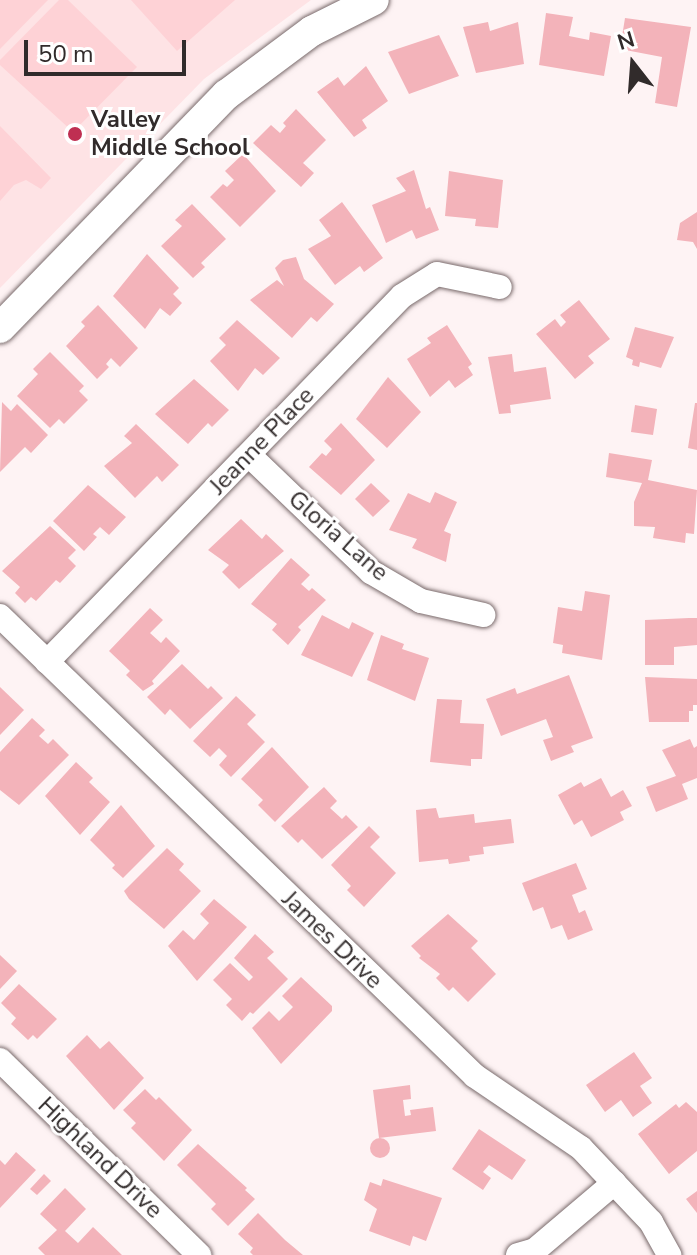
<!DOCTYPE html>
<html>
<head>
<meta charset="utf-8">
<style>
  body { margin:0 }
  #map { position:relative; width:697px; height:1255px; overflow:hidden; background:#fef3f4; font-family:"Nunito Sans",sans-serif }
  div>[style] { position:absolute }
  .built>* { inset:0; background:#fee3e5 }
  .green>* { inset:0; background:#fed2d6 }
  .building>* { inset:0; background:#f3b3ba }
  .round { border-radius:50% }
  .roads { filter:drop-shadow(0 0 2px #796a6b) drop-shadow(0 0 2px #796a6b) }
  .minor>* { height:24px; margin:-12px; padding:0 12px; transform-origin:12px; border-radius:12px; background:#fff }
  .major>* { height:30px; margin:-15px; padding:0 15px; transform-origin:15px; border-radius:15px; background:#fff }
  .dots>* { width:22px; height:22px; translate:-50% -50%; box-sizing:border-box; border:4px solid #fff; border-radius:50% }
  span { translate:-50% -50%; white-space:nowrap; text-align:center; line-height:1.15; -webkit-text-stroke:6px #fff; paint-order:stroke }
  .poi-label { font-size:24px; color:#312b2b; font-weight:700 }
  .left { translate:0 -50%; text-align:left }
  .street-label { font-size:24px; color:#312b2b }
  .north { position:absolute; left:593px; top:24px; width:80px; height:80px; -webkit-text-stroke:6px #fff; paint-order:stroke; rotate:343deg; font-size:22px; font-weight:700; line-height:32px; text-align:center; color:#312b2b }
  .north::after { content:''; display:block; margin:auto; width:28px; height:36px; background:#312b2b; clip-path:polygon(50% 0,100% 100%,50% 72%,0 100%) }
  .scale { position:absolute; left:24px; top:40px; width:162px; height:36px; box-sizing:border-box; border:4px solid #312b2b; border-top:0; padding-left:10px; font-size:24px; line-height:28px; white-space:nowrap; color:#312b2b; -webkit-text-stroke:6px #fff; paint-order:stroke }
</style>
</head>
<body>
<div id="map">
  <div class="built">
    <i style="clip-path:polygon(0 0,311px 0,204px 79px,0 288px)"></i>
  </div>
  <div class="green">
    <i style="clip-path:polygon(0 0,48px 0,0 49px)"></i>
    <i style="clip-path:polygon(59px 0,68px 0,137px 67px,73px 132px,0 65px,0 60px)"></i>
    <i style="clip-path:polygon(131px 0,235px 0,177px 51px)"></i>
    <i style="clip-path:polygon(0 126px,51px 178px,41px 189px,26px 180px,14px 185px,0 201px)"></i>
  </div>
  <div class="building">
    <i style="clip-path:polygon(546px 13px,573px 17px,569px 36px,589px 40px,590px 32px,611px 36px,604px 76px,539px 65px)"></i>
    <i style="clip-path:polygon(625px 18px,691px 27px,677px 107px,655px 103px,662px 57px,620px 49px)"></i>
    <i style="clip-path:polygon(488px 22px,490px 31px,518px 22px,524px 64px,476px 73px,463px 27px)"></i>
    <i style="clip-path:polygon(439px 35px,459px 76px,409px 94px,388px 52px)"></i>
    <i style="clip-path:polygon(366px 66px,388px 101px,362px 120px,367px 128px,354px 137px,317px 92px,338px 77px,344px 86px)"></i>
    <i style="clip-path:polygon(296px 109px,326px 140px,303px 163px,314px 173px,301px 187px,253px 143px,271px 125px,280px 133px,286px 126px,283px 123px)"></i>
    <i style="clip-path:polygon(243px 154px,276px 191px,240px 227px,210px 197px,223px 184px,227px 187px,234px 180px,225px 171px)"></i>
    <i style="clip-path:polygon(414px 170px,426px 209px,430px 207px,439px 230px,416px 239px,412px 230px,386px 243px,372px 205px,406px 191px,396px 178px)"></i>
    <i style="clip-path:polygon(449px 171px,503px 180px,498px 228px,475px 226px,476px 219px,445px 216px)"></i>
    <i style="clip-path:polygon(342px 202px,383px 258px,364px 272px,360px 266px,335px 285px,308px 249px,331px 236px,319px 220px)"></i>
    <i style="clip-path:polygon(192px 204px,226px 239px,201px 263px,205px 267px,193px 278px,161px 246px,182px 226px,175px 220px)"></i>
    <i style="clip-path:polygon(697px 212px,697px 249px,693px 242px,677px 240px,680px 223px)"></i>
    <i style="clip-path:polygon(147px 254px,179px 288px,173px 294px,182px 303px,170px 316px,160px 308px,145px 329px,113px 296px)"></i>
    <i style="clip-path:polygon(296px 257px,304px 279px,334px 304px,317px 322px,311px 317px,292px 338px,250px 300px,277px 280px,284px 286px,275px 268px,283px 260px)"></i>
    <i style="clip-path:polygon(579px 300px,610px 339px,588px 356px,594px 363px,575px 379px,536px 334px,555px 319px,561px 327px,566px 322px,560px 315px)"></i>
    <i style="clip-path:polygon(98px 305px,138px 348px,120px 367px,111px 358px,106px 364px,109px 367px,97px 379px,66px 346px,85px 326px,81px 322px)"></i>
    <i style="clip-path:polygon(237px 320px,280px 358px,263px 375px,255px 368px,238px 391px,210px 361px,226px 345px,219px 338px)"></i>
    <i style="clip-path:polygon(447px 325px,472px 364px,468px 367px,473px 375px,455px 388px,449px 380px,430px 397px,407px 359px,431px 343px,427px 338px)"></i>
    <i style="clip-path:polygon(635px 327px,674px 337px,661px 368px,640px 362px,639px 367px,632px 365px,633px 360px,626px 357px)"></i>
    <i style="clip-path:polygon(50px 352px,84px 386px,79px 391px,88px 400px,64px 424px,59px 419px,50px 428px,17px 396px,38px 374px,33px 369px)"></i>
    <i style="clip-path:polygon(512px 354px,514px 372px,546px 367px,551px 399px,510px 405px,511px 413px,499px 414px,488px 357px)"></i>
    <i style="clip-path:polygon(388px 377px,421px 412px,387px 448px,356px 419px)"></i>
    <i style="clip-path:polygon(194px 379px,229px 410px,212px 427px,208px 423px,188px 444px,155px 414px)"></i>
    <i style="clip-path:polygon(2px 402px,11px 411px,17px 404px,48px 435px,31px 453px,25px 447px,0 472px)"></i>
    <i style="clip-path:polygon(695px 403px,697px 403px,697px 450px,688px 448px)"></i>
    <i style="clip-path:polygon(635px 405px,657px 409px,653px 435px,631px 432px)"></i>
    <i style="clip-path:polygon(341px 423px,375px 460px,341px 495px,309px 467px,322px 453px,326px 456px,332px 449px,324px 441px)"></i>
    <i style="clip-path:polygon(136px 424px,179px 465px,162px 482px,157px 476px,135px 498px,104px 466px,132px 443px,124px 436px)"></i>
    <i style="clip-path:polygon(609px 453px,652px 460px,648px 480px,697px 490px,694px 534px,686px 533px,685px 543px,653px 538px,655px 527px,634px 526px,634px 502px,642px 483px,606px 477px)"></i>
    <i style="clip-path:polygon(371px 483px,390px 501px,373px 517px,355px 499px)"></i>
    <i style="clip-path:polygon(88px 485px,126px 517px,109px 535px,100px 527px,93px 534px,97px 537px,84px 551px,53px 521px)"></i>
    <i style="clip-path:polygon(435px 492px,457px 502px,444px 531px,451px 534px,446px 562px,412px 548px,417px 539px,389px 530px,408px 493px,430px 503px)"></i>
    <i style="clip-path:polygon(241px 519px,262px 539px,266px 534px,284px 551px,239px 589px,222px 572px,229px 565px,208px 550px)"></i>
    <i style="clip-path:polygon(50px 526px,76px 550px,68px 558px,76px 566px,60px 583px,56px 580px,36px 601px,31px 597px,25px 603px,15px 593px,20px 587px,2px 571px)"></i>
    <i style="clip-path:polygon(291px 558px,310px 575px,301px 584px,309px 591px,312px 588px,326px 600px,298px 627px,301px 630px,288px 645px,272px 630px,277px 624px,251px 604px)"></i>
    <i style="clip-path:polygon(585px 591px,610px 595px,602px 660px,562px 653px,563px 645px,553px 643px,558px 607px,582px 611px)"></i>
    <i style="clip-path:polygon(150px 608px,163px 620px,150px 633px,161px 643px,166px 637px,180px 651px,152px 681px,154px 684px,143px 691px,126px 675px,130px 671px,109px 651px)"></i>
    <i style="clip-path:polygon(322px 615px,349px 629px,352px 622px,374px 633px,352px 677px,301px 655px)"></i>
    <i style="clip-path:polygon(689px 618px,697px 618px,697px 645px,674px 647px,674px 665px,645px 665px,645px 620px)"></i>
    <i style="clip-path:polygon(381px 635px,404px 644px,402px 649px,429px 658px,415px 701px,367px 680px)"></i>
    <i style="clip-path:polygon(182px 664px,208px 689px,211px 686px,223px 698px,190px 729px,170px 709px,165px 715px,147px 697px)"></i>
    <i style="clip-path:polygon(569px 675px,593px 738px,571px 746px,574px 752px,551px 761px,543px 740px,553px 737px,546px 719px,501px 736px,486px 699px,515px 688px,517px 694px)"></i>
    <i style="clip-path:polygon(645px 677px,697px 679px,697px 705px,693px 705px,693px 711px,689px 711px,689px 722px,649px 722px)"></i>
    <i style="clip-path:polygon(0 687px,24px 710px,0 735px)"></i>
    <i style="clip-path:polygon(236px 696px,256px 715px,247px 724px,265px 742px,231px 777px,219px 765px,227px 756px,219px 748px,210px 757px,193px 741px)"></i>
    <i style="clip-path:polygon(437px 699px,462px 700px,460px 723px,484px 724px,482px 759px,471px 759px,471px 766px,430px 762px)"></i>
    <i style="clip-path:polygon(32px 718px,45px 730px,39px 736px,48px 744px,53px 739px,69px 755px,19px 805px,0 790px,0 752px)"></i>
    <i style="clip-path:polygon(690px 739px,694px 748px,697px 746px,697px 778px,682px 784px,688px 799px,656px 812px,646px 787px,676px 776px,662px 750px)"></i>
    <i style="clip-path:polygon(272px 747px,309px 787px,275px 822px,258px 805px,263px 800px,241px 779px)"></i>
    <i style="clip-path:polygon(76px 762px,93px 778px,89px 782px,110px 802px,80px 835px,45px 796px)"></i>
    <i style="clip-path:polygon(601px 778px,611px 797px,623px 790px,632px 806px,620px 812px,624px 820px,591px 837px,582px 820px,574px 825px,558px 795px,581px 782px,584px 787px)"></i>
    <i style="clip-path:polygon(324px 787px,337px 801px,330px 808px,342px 819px,346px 815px,358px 827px,322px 859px,302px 839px,298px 843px,281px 826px)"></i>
    <i style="clip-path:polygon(121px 805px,155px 846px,123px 878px,112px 868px,115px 865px,90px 840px)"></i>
    <i style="clip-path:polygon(436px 808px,439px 818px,474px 814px,475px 823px,511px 819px,514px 843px,483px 847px,484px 854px,469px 856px,470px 861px,449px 864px,448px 859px,419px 862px,416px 810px)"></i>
    <i style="clip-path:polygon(369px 826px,380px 837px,370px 847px,396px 873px,364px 907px,347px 890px,351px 886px,331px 865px)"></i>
    <i style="clip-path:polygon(167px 848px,184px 864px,179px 870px,201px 891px,164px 929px,129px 899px,124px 891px)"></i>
    <i style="clip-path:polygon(576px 863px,587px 889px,572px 895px,579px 913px,585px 910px,593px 930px,568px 940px,562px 925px,551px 929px,543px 907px,533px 911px,522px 883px)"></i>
    <i style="clip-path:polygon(214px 899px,247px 927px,197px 981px,168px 946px,183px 930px,194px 940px,209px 923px,200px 914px)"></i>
    <i style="clip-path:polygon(448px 914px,478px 941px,471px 948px,496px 974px,468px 1002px,453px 987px,449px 991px,436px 978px,440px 974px,419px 958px,421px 956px,411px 946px)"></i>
    <i style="clip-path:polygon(255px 934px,274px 952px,267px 958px,288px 979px,253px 1014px,250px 1012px,242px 1021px,226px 1005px,232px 999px,213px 980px,230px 963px,249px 981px,253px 977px,234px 958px)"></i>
    <i style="clip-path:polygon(0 955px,17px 971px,0 989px)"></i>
    <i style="clip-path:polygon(301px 977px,332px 1006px,332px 1011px,281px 1064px,252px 1028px,269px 1011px,279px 1021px,293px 1007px,282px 996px)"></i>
    <i style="clip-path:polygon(19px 984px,57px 1019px,37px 1039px,33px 1035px,28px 1040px,11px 1024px,16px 1018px,1px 1003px)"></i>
    <i style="clip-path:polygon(87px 1035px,100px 1049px,109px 1041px,144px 1078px,114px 1110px,66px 1056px)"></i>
    <i style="clip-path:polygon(634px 1052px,652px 1078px,640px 1086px,652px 1103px,633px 1117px,621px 1100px,605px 1112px,586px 1085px)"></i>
    <i style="clip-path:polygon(410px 1085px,411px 1099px,403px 1100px,405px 1116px,411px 1115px,410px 1110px,433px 1107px,436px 1131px,379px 1138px,373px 1090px)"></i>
    <i style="clip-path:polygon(145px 1089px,156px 1100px,159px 1097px,192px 1130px,164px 1161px,131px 1128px,136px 1123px,123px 1110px)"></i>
    <i style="clip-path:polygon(686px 1102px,697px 1112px,697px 1151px,669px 1174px,638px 1134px,676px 1104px,679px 1108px)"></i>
    <i style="clip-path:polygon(479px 1129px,526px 1160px,512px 1180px,489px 1165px,483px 1172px,491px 1178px,483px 1190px,452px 1169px)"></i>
    <i class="round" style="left:370px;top:1138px;width:20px;height:20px"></i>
    <i style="clip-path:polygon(198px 1144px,247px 1188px,245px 1190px,255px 1199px,228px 1226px,211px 1209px,216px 1204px,177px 1165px)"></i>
    <i style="clip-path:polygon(16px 1152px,36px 1170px,0 1208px,0 1160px,5px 1165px)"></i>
    <i style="clip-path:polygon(44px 1174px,51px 1181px,37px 1195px,30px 1189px)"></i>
    <i style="clip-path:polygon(383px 1179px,442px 1198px,426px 1241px,413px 1236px,410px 1246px,369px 1231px,377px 1209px,364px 1200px,370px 1182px,381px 1186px)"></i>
    <i style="clip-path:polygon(65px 1188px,86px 1209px,65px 1231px,78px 1243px,93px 1227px,122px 1255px,45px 1255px,38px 1248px,57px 1230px,40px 1214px)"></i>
    <i style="clip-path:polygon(697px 1191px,697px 1213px,686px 1199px)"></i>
    <i style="clip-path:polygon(258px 1213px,285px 1240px,303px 1255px,253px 1255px,250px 1252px,253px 1248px,238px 1234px)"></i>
  </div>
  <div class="roads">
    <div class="minor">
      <i style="left:249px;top:455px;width:169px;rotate:43.8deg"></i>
      <i style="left:371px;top:572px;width:58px;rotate:30.1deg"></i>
      <i style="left:421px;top:601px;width:64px;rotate:12.7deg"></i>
      <i style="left:0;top:616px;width:661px;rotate:44.08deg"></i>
      <i style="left:475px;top:1076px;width:128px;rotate:34.2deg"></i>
      <i style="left:581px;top:1148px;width:102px;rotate:46.6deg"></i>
      <i style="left:651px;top:1222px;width:38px;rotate:61deg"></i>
      <i style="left:47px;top:662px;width:510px;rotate:-45.87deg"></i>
      <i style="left:402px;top:296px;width:41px;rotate:-32.2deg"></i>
      <i style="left:437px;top:274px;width:64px;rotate:11.7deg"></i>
      <i style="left:0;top:1060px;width:279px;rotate:44.4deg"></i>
      <i style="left:518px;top:1255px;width:18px;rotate:-16deg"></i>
      <i style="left:535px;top:1250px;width:104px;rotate:-40.3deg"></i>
    </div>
    <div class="major">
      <i style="left:0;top:328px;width:325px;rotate:-45.9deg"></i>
      <i style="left:226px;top:95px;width:107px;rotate:-36.7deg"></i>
      <i style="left:312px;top:31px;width:69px;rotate:-26.6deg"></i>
    </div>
  </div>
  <div class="dots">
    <i style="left:75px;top:134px;background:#bf2f52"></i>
  </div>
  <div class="poi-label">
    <span class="left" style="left:91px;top:134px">Valley<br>Middle School</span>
  </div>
  <div class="street-label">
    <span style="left:262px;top:441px;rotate:-46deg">Jeanne Place</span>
    <span style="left:338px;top:536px;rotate:41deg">Gloria Lane</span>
    <span style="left:332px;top:940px;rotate:44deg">James Drive</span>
    <span style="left:100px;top:1158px;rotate:44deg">Highland Drive</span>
  </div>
  <div class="north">N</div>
  <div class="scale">50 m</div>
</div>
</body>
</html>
